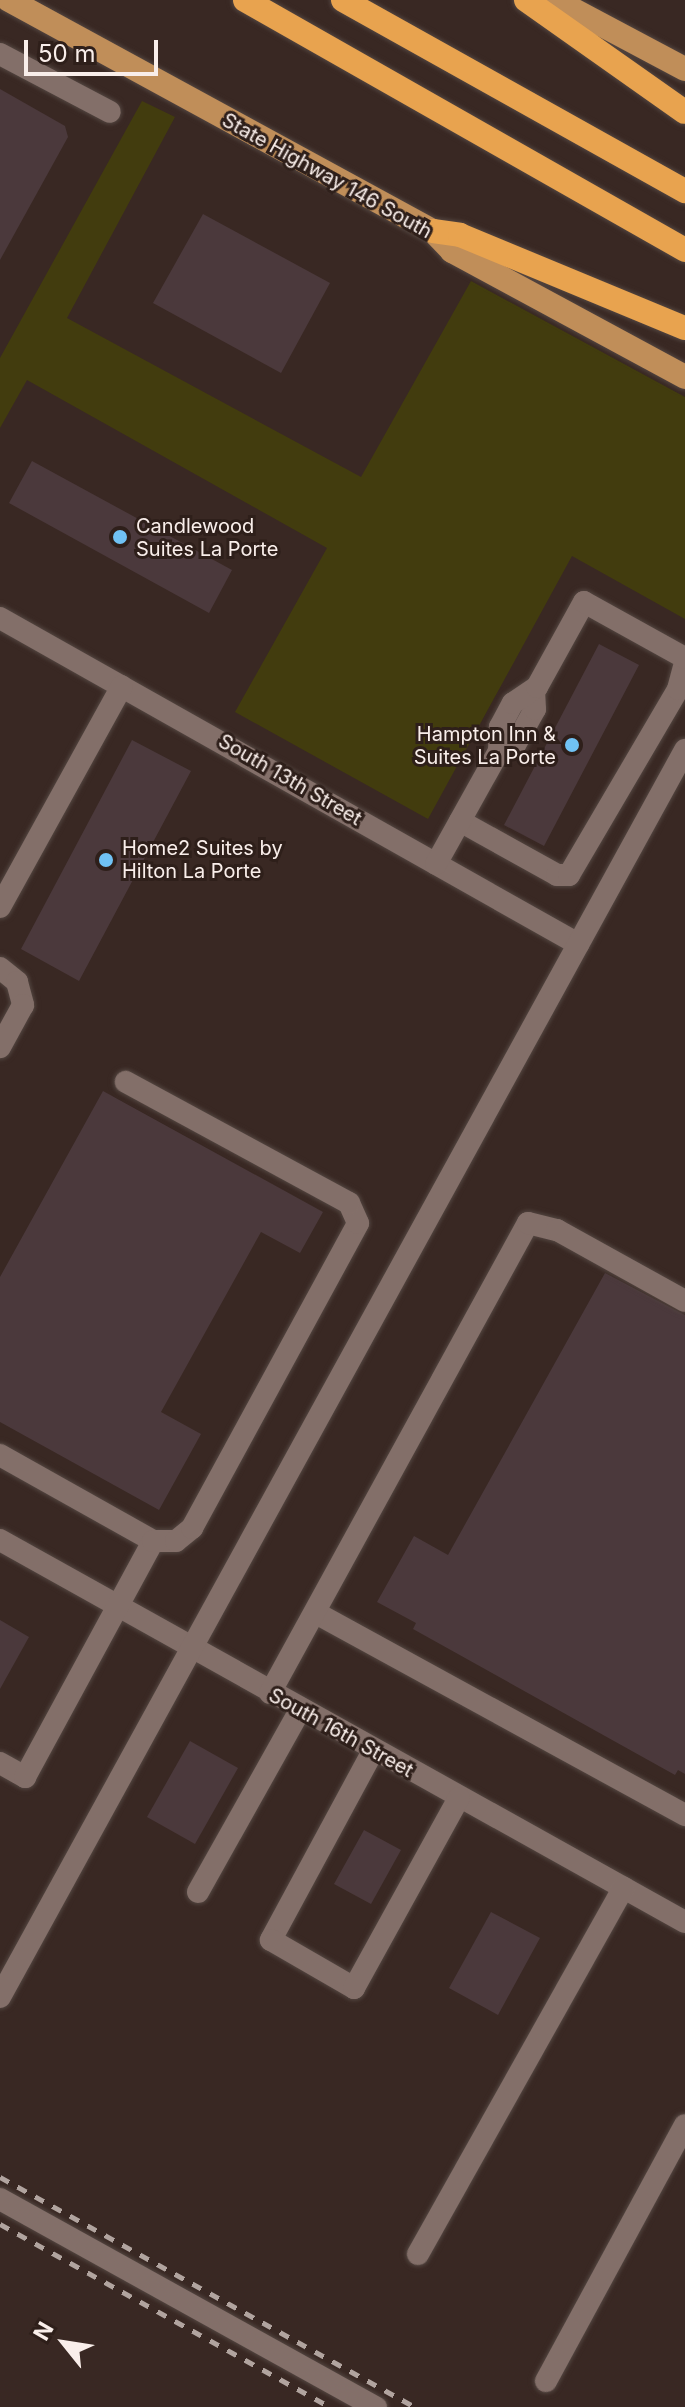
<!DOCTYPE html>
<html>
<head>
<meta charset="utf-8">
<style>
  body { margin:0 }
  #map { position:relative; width:685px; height:2407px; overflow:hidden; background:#392823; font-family:Inter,sans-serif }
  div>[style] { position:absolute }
  .green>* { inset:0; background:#423c0e }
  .building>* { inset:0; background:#4b393c }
  .roads { filter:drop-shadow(0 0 2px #534641) drop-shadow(0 0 2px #534641) }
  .minor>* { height:22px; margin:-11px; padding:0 11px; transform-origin:11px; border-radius:11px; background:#836f69 }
  .major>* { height:24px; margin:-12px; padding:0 12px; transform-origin:12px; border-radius:12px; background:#c08e59 }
  .highway>* { height:24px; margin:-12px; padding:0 12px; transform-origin:12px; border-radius:12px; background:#e8a34f }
  .rail>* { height:5px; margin-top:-2.5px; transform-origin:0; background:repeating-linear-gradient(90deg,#b1a49f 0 10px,transparent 0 20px) }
  .dots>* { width:22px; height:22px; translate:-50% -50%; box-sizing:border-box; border:4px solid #2e1f1a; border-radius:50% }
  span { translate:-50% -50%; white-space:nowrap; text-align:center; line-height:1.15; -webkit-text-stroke:6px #2e1f1a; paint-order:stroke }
  .street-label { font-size:20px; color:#f9eeea }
  .poi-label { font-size:20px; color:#f9eeea }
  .left { translate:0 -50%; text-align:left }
  .right { translate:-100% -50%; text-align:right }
  .north { position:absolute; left:24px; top:2303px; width:80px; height:80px; -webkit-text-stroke:6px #2e1f1a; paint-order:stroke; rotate:300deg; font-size:22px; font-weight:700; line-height:32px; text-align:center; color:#f9eeea }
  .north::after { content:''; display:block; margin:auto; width:28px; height:36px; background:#f9eeea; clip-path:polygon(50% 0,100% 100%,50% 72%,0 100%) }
  .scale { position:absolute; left:24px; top:40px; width:134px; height:36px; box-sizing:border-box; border:4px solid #f9eeea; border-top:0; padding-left:10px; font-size:24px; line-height:28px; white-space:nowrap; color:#f9eeea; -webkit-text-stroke:6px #2e1f1a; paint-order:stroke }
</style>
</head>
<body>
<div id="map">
  <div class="green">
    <i style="clip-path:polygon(142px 101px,175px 117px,67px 318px,361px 477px,471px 281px,685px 397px,685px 619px,572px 556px,428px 819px,235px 712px,327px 548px,27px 380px,0 428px,0 358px)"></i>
  </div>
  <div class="building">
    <i style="clip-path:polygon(0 89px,65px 126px,68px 137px,0 260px)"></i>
    <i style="clip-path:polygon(203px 214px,330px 283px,281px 373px,153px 303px)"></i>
    <i style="clip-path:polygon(32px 461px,232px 570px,209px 613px,9px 503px)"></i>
    <i style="clip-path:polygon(599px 644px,639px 665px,544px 846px,504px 825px)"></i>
    <i style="clip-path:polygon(132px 740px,191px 771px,79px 981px,21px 949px)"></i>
    <i style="clip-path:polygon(103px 1091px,323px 1212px,300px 1253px,261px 1232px,161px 1412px,201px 1434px,159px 1510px,0 1422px,0 1277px)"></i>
    <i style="clip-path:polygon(605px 1273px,685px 1315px,685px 1774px,678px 1770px,675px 1775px,413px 1629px,416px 1623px,377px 1602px,414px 1536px,448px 1555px)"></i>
    <i style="clip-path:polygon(0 1620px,29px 1637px,0 1689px)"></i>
    <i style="clip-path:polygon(190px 1741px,238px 1768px,195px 1844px,147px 1817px)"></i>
    <i style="clip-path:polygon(364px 1830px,401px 1850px,371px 1904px,334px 1884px)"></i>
    <i style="clip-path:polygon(491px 1912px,540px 1938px,498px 2015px,449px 1988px)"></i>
  </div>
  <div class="roads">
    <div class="minor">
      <i style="left:0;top:54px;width:124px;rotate:27.8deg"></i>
      <i style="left:0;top:618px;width:664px;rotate:29.42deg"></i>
      <i style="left:499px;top:751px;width:17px;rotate:-21deg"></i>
      <i style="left:515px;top:745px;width:41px;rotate:-60.9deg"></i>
      <i style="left:535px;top:709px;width:18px;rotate:-93deg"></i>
      <i style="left:460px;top:821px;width:111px;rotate:29.1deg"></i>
      <i style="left:557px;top:875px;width:12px"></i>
      <i style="left:569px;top:875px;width:216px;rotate:-59.6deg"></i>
      <i style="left:678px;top:689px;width:28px;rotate:-75deg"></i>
      <i style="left:436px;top:864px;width:129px;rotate:-60.9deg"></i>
      <i style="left:499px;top:751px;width:24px;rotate:-88deg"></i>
      <i style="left:500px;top:727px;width:27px;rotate:-62deg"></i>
      <i style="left:513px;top:703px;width:29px;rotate:-34deg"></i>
      <i style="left:537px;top:687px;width:97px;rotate:-61.1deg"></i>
      <i style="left:584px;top:602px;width:115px;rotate:29deg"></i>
      <i style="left:0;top:907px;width:252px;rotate:-61.1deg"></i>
      <i style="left:0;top:968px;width:22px;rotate:39deg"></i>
      <i style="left:17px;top:982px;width:24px;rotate:75deg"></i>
      <i style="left:23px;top:1005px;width:48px;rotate:118.7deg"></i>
      <i style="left:0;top:1455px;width:176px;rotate:29.3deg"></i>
      <i style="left:0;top:1540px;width:784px;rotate:29.15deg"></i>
      <i style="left:316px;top:1613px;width:421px;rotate:28.7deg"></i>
      <i style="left:270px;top:1693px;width:536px;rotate:-61.24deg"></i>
      <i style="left:528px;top:1223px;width:30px;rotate:14deg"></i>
      <i style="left:557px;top:1230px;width:146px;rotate:29deg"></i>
      <i style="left:373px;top:1751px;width:215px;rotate:118.4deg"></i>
      <i style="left:271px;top:1940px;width:96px;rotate:30deg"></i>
      <i style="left:354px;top:1988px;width:217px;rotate:-61.1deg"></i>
      <i style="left:0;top:1763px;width:29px;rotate:29deg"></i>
      <i style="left:25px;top:1777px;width:268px;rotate:-61.5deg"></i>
      <i style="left:153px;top:1541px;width:23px"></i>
      <i style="left:176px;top:1541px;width:21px;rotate:-39deg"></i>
      <i style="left:192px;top:1528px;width:347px;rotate:-61.4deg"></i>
      <i style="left:358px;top:1223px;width:22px;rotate:-114deg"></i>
      <i style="left:349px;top:1203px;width:254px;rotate:-151.5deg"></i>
      <i style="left:198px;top:1892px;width:209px;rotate:-60.7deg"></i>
      <i style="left:0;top:1997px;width:1423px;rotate:-61.22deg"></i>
      <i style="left:0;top:2199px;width:430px;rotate:29deg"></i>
      <i style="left:418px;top:2254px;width:420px;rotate:-60.7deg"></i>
      <i style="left:546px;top:2381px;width:291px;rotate:-61.5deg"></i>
    </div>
    <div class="major">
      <i style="left:9px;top:0;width:483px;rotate:28.6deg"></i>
      <i style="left:433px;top:231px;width:28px;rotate:46deg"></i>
      <i style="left:452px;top:251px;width:265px;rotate:28.4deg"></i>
      <i style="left:555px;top:0;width:147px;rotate:28deg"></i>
    </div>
    <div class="highway">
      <i style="left:245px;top:0;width:506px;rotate:29.6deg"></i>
      <i style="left:343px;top:0;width:392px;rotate:29.2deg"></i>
      <i style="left:526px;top:0;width:194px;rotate:35.2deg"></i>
      <i style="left:433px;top:231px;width:27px;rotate:8deg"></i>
      <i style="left:460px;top:235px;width:243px;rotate:22.5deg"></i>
    </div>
  </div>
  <div class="rail">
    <i style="left:0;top:2177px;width:474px;rotate:29deg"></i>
    <i style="left:0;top:2224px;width:377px;rotate:29deg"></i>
  </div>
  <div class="dots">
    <i style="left:120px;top:537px;background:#70c2f4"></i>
    <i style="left:572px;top:745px;background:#70c2f4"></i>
    <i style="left:106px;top:860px;background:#70c2f4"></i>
  </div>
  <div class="street-label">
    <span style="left:327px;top:176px;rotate:29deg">State Highway 146 South</span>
    <span style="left:290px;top:780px;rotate:30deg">South 13th Street</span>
    <span style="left:341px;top:1733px;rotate:29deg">South 16th Street</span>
  </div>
  <div class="poi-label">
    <span class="left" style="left:136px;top:538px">Candlewood<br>Suites La Porte</span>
    <span class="right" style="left:556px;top:746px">Hampton Inn &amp;<br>Suites La Porte</span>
    <span class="left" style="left:122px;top:860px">Home2 Suites by<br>Hilton La Porte</span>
  </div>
  <div class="north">N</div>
  <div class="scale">50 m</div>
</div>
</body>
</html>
